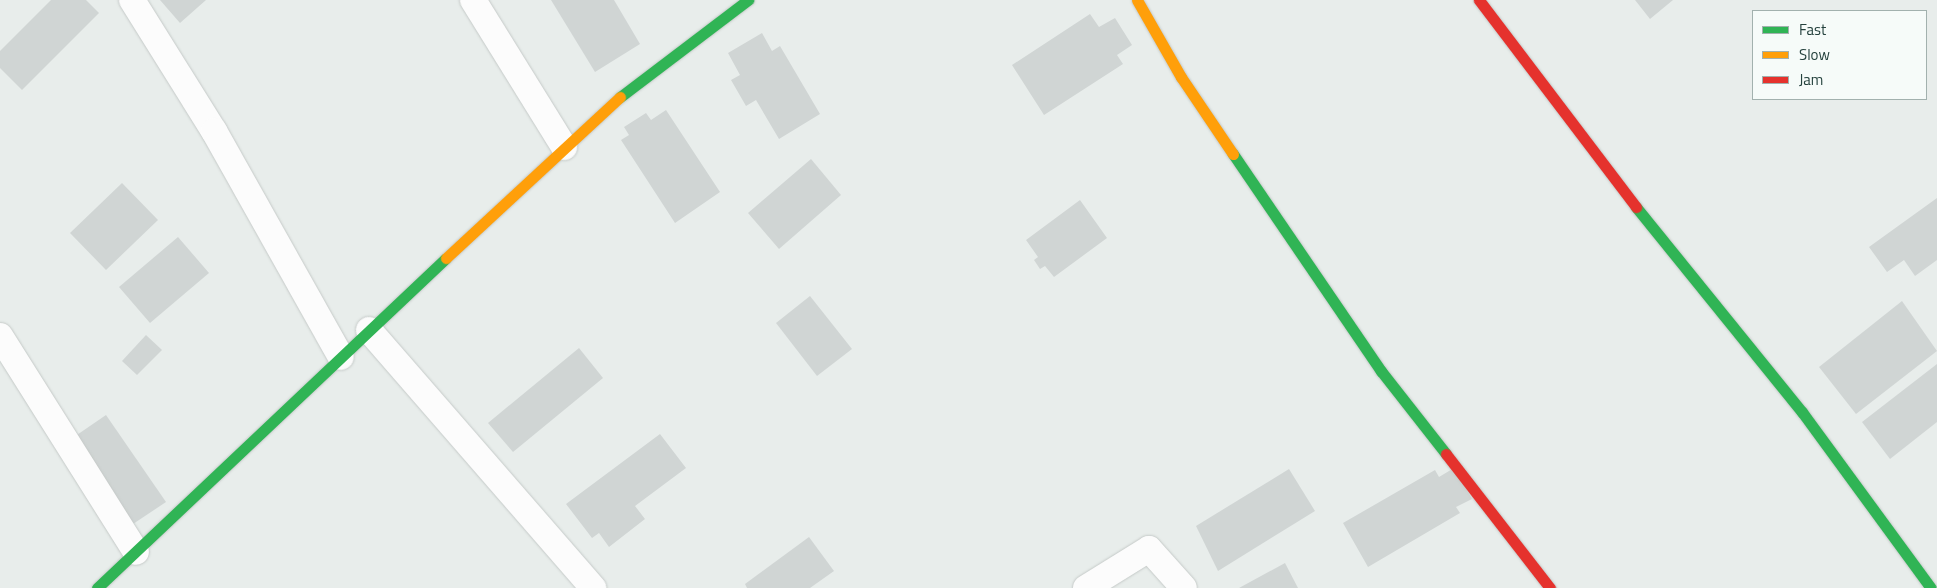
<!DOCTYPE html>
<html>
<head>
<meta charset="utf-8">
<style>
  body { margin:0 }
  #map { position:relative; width:1937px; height:588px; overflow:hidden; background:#e8edeb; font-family:"Titillium Web",sans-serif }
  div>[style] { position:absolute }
  .building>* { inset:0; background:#d0d5d4 }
  .roads { filter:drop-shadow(0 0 1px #c5cac8) drop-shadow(0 0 1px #c5cac8) }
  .street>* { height:26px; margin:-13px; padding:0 13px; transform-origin:13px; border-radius:13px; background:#fcfcfc }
  .fast>* { height:11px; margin:-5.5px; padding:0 5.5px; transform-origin:5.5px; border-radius:5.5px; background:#30b455 }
  .slow>* { height:11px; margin:-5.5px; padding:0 5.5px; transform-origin:5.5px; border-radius:5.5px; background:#ff9f0a }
  .jam>* { height:11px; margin:-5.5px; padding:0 5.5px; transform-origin:5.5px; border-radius:5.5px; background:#e5322d }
  span { translate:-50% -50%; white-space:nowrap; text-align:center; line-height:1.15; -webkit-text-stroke:5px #f6fbf9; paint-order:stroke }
  .legend { position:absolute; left:1752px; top:10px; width:175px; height:90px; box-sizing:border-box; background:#f6fbf9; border:1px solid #a2b1ae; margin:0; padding:6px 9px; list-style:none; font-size:15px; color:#24413d }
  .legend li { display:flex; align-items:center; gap:10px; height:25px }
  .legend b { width:25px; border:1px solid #a2b1ae }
</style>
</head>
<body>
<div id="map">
  <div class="building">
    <i style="clip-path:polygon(51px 0,86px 0,99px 13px,22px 90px,0 68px,0 51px)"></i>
    <i style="clip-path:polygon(160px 0,206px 0,180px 23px)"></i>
    <i style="clip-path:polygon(551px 0,614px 0,640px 44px,595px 72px)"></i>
    <i style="clip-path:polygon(1635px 0,1673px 0,1650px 19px)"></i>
    <i style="clip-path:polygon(1090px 14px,1099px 27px,1115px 18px,1132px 45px,1117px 55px,1123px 64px,1044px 115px,1012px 65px)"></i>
    <i style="clip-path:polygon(762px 33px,772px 51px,780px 46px,820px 114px,779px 139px,756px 100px,746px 106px,731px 80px,740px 75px,728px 53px)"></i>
    <i style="clip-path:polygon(666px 110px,720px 192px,675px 223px,621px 140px,629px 135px,624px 127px,646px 113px,651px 120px)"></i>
    <i style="clip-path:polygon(811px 159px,841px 195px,779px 249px,748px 213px)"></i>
    <i style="clip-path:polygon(122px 183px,158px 220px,106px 270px,70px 233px)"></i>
    <i style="clip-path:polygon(1937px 198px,1937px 260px,1915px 276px,1904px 260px,1887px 272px,1869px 247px)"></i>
    <i style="clip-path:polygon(1080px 200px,1107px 238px,1054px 277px,1045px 266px,1040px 269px,1034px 260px,1038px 257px,1026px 240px)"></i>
    <i style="clip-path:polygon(178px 237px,209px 273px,150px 323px,119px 287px)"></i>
    <i style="clip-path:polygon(810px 296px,852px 349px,817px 376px,776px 323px)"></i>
    <i style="clip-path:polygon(1902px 301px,1937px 351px,1856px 414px,1819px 367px)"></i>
    <i style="clip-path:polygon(146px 335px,162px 350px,137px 375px,122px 361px)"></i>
    <i style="clip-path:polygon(579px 348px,603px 378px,513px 452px,488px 423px)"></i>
    <i style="clip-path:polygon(1937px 364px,1937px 422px,1890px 459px,1862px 422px)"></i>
    <i style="clip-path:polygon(106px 415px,166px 502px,130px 526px,71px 439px)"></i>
    <i style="clip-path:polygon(660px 434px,686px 468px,635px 506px,645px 519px,609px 547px,599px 533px,592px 538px,566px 504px)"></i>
    <i style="clip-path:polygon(1454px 468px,1472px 499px,1456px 507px,1460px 513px,1368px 567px,1343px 523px,1435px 470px,1439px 477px)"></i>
    <i style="clip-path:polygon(1289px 469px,1315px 511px,1218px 571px,1196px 526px)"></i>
    <i style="clip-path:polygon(809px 537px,834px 571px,810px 588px,747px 588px,745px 584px)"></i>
    <i style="clip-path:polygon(1285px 563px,1298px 588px,1239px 588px)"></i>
  </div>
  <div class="roads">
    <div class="street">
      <i style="left:132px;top:0;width:155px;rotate:58deg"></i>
      <i style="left:214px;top:131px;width:259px;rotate:60.7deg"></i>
      <i style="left:473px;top:0;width:173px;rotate:58.2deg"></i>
      <i style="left:369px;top:330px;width:342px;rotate:49deg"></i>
      <i style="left:0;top:336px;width:255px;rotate:57.8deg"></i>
      <i style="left:1086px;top:588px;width:74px;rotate:-31.8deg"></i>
      <i style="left:1149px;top:549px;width:52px;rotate:48.1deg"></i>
    </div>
    <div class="fast">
      <i style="left:620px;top:97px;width:161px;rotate:-37.2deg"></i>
      <i style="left:1233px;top:154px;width:263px;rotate:55.7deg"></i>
      <i style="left:1381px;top:371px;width:105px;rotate:51.9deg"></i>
      <i style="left:1636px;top:207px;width:264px;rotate:51deg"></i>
      <i style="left:1802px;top:412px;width:218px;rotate:53.8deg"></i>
      <i style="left:97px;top:588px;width:480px;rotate:-43.4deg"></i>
    </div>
    <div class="slow">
      <i style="left:1137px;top:0;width:89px;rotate:60.3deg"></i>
      <i style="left:1181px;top:77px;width:93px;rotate:56deg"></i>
      <i style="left:446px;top:258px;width:237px;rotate:-42.8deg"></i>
    </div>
    <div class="jam">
      <i style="left:1479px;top:0;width:260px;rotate:52.8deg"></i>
      <i style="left:1446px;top:454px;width:170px;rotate:52.2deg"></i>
    </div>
  </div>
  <ul class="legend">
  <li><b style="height:6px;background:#30b455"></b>Fast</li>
  <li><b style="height:6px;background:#ff9f0a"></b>Slow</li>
  <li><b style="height:6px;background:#e5322d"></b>Jam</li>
  </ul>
</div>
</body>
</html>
